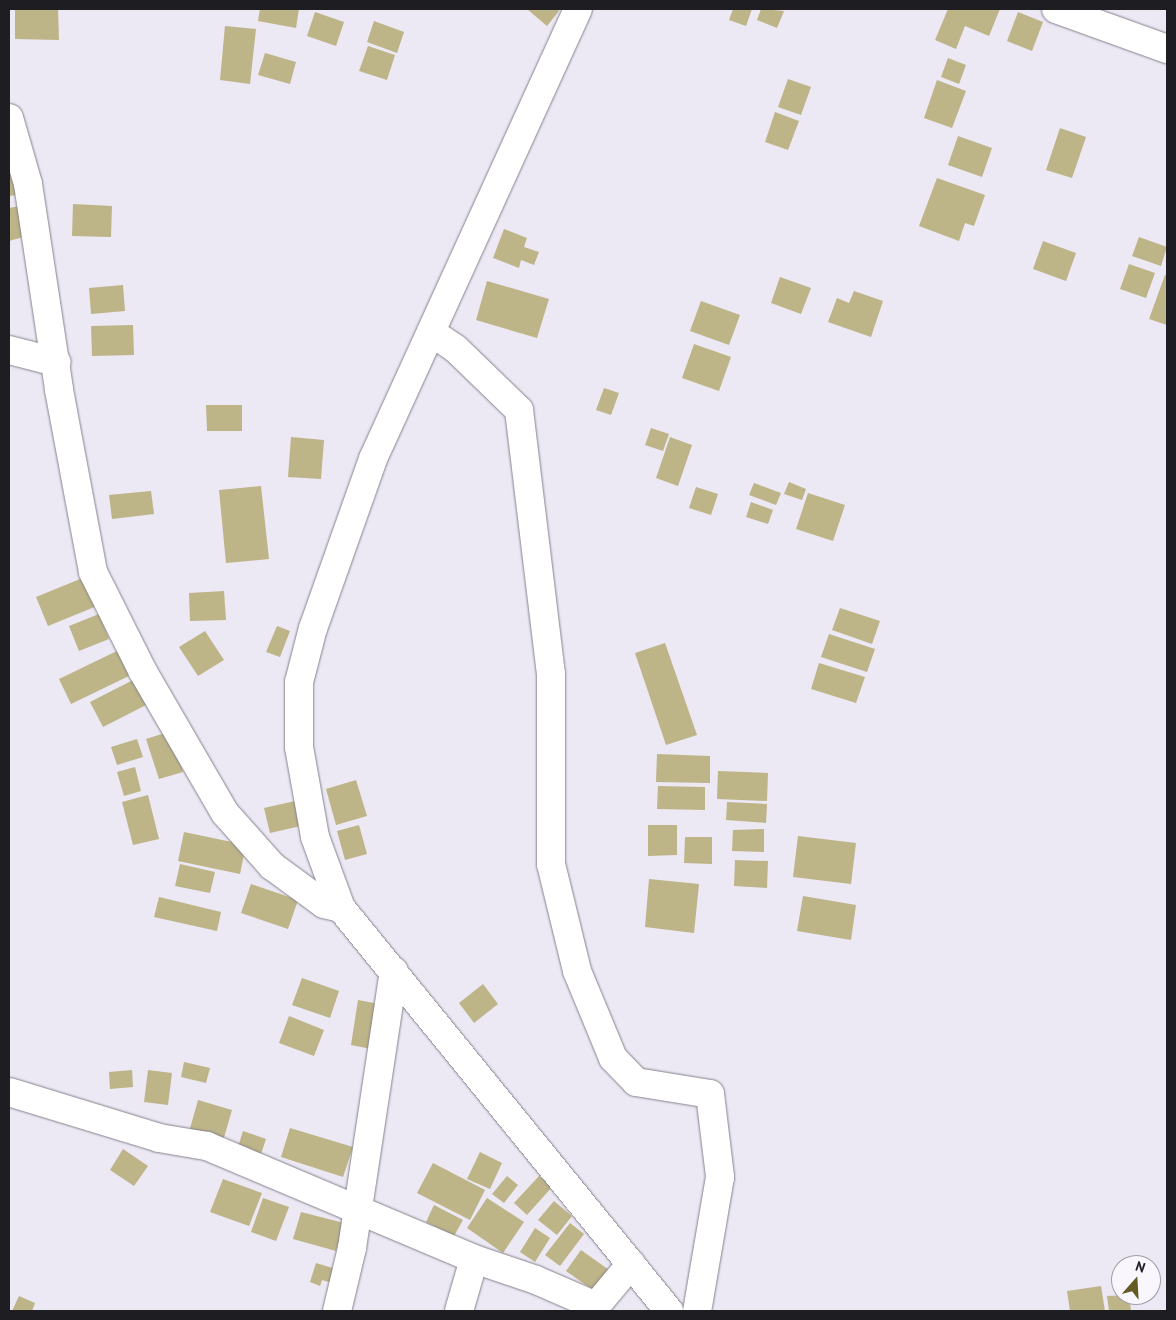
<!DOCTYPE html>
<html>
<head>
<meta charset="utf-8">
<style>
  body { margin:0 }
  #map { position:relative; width:1176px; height:1320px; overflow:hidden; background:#ece8f4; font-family:"PT Sans",sans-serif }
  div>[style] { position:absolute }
  .building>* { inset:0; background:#bdb487 }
  .roads { filter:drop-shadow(0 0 1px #86828d) drop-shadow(0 0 1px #86828d) }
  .minor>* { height:28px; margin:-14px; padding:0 14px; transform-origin:14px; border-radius:14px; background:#fff }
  span { translate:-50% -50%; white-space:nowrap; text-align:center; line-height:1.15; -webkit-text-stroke:4px #f9f6fe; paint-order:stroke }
  .frame { position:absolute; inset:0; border:10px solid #1e1d21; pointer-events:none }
  .north { position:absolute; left:1111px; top:1255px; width:50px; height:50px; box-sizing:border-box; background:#f9f6fe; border:1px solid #a19fa6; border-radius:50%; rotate:19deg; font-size:14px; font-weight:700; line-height:20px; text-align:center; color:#1e1d21 }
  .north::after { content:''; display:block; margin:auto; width:18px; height:22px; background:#645a26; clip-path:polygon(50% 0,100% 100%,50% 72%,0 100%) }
</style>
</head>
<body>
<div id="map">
  <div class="building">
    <i style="clip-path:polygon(15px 9px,58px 9px,59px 40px,15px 39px)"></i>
    <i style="clip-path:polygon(260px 9px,299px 9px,296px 28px,258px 21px)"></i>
    <i style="clip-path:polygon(527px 9px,557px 9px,559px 11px,547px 26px)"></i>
    <i style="clip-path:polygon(733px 9px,752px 9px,746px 26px,729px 20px)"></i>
    <i style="clip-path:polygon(761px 9px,784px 11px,777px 28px,757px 20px)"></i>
    <i style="clip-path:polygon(948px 9px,1000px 9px,989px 36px,965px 26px,956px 49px,935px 40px)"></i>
    <i style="clip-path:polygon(315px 12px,344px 22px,336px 46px,307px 36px)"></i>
    <i style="clip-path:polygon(1018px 12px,1043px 22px,1032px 51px,1007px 41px)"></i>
    <i style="clip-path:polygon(374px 21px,404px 32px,397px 53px,367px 42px)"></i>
    <i style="clip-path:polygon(225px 26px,256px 29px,250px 84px,220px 80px)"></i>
    <i style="clip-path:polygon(368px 46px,395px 55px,387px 80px,359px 71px)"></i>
    <i style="clip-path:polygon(265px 53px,296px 62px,290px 84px,258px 75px)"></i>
    <i style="clip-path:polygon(948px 58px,966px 65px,959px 84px,941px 77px)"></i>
    <i style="clip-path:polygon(788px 79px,811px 87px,801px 115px,778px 107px)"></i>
    <i style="clip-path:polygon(937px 80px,966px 91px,952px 128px,924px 118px)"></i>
    <i style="clip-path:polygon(775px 112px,799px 121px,788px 150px,765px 142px)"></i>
    <i style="clip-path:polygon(1060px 128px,1086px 137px,1072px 178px,1046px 170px)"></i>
    <i style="clip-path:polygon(958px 136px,992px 148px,982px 177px,948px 165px)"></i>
    <i style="clip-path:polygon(9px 166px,17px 195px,9px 196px)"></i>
    <i style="clip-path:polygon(937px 178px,985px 195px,974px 226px,965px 223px,959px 241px,919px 226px)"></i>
    <i style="clip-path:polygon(73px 204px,112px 206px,111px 237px,72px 236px)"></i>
    <i style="clip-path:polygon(19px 206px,27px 236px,9px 241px,9px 208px)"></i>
    <i style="clip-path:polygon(504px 229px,527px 238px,524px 247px,539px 252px,534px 265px,521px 260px,519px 268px,493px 258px)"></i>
    <i style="clip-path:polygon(1139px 237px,1167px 247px,1161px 266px,1132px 256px)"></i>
    <i style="clip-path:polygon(1043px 241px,1076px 253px,1066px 281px,1033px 269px)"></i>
    <i style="clip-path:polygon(1129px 264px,1155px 273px,1146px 298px,1120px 289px)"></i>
    <i style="clip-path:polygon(1165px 275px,1167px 275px,1167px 325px,1149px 319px)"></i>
    <i style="clip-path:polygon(780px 277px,811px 288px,801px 314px,771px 303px)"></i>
    <i style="clip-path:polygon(487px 281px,549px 299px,537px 338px,476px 320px)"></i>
    <i style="clip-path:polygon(123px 285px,125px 311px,91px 314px,89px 288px)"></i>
    <i style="clip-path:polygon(854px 291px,883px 301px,871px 337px,828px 322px,837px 298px,849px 303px)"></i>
    <i style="clip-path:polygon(701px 301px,740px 315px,729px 345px,690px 331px)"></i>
    <i style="clip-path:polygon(133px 325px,134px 355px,92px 356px,91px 326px)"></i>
    <i style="clip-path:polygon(694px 344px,731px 357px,719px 391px,682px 378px)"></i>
    <i style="clip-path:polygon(604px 388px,619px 393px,611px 415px,596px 410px)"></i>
    <i style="clip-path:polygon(206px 405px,242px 405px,242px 431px,207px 431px)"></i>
    <i style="clip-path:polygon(651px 428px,669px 434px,663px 451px,645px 445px)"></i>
    <i style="clip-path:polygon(291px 437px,324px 440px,321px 479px,288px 477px)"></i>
    <i style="clip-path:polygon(670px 437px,692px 445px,678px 486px,656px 478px)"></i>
    <i style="clip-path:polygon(789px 482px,806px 489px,802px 500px,784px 494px)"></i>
    <i style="clip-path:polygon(754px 483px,781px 493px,776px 505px,749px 495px)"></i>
    <i style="clip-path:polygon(261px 486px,269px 559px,226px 563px,219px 490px)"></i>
    <i style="clip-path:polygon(696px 487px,718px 494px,711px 515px,689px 508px)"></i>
    <i style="clip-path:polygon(151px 491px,154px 514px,112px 519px,109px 495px)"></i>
    <i style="clip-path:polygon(808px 493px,845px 505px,833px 541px,796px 529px)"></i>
    <i style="clip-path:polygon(751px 502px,773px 510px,768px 524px,746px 517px)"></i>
    <i style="clip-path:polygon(85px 577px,97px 606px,48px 626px,36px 597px)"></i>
    <i style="clip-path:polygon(224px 591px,226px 620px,190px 621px,189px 593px)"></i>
    <i style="clip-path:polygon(840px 608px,880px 621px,872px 644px,832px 630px)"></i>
    <i style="clip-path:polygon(99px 614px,109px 639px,79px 651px,69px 626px)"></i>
    <i style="clip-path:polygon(277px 626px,290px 631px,280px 657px,266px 652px)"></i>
    <i style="clip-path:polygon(205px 631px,224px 660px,198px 676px,179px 647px)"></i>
    <i style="clip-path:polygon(829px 634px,875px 649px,867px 672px,821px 657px)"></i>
    <i style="clip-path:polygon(665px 643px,697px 735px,666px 745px,635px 653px)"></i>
    <i style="clip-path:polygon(119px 650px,131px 675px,71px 704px,59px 679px)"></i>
    <i style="clip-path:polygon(819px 663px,865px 677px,856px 703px,811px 689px)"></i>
    <i style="clip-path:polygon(137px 678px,150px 703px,103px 727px,90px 702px)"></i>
    <i style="clip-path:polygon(171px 731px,183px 772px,159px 779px,146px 739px)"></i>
    <i style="clip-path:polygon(137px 739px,143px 757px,117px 765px,111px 747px)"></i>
    <i style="clip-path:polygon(657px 754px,710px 756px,710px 783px,656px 782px)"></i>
    <i style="clip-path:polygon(135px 767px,141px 791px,124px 796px,117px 772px)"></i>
    <i style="clip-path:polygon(718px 771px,768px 773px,767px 801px,717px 799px)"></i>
    <i style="clip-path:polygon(356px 780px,367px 816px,336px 825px,326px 789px)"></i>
    <i style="clip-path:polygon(658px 786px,705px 787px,705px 810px,657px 809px)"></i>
    <i style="clip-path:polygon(148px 795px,159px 839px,133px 845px,122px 802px)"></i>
    <i style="clip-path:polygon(295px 801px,301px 826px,270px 833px,264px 808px)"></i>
    <i style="clip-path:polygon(727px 802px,767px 804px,766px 823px,726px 820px)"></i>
    <i style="clip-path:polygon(359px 825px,367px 854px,345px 860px,337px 831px)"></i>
    <i style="clip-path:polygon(648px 825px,677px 825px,677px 855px,648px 856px)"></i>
    <i style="clip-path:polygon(764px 829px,764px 852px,732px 851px,733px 830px)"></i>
    <i style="clip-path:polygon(184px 832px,246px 845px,240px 874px,178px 861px)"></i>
    <i style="clip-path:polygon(798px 836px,856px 843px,851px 884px,793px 877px)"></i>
    <i style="clip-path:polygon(685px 837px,712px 837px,712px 864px,684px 863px)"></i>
    <i style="clip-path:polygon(735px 860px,768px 861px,767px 888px,734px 886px)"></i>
    <i style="clip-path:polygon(180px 864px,215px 872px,210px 893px,175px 886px)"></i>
    <i style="clip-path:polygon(649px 879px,699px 884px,694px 933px,645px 927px)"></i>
    <i style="clip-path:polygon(251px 884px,298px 900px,288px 929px,241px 913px)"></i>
    <i style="clip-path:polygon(803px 896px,856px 905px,851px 940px,797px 931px)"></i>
    <i style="clip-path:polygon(159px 897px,221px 912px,217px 931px,154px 917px)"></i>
    <i style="clip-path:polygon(302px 978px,339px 991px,330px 1018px,292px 1005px)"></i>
    <i style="clip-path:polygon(483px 984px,498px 1004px,474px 1023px,459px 1003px)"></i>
    <i style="clip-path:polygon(358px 1000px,379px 1004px,371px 1049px,351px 1045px)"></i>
    <i style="clip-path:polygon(289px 1016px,324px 1030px,314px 1056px,279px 1043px)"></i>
    <i style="clip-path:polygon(184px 1062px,210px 1068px,206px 1083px,181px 1077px)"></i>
    <i style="clip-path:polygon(132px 1070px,133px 1087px,110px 1089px,109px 1072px)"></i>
    <i style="clip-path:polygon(148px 1070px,172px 1073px,168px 1105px,144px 1102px)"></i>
    <i style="clip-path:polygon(198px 1100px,232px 1110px,223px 1141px,189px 1132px)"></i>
    <i style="clip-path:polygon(290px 1128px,353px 1147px,343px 1177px,281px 1157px)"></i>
    <i style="clip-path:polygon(243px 1131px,266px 1139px,260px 1157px,237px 1150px)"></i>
    <i style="clip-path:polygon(123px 1149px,148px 1166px,134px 1186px,110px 1170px)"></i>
    <i style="clip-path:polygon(480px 1152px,502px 1163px,490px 1189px,467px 1179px)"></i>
    <i style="clip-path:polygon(433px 1163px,485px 1190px,470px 1220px,417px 1193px)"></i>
    <i style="clip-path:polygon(507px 1176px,518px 1185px,504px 1203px,492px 1194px)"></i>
    <i style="clip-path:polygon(539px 1176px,552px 1187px,527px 1215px,514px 1203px)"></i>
    <i style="clip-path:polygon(223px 1179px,262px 1193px,249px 1226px,210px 1212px)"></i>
    <i style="clip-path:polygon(263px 1198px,289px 1207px,276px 1241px,251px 1232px)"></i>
    <i style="clip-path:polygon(487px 1198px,524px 1222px,503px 1253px,467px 1228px)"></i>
    <i style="clip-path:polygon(554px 1201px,572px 1216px,557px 1235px,538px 1220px)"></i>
    <i style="clip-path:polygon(434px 1205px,463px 1220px,454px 1236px,426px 1222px)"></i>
    <i style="clip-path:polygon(301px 1212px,344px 1223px,336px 1251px,293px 1239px)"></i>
    <i style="clip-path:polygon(570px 1223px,584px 1234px,560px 1266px,545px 1255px)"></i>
    <i style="clip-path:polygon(535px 1228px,550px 1238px,535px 1262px,520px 1252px)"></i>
    <i style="clip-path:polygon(581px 1250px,612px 1272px,597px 1293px,566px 1271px)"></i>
    <i style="clip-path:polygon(316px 1263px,336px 1269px,332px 1283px,322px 1280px,320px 1286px,310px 1282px)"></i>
    <i style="clip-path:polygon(1101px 1286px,1105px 1311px,1070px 1311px,1067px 1291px)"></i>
    <i style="clip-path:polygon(1129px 1295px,1131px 1311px,1109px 1311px,1107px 1296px)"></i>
    <i style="clip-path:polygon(19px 1296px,35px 1303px,32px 1311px,12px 1311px)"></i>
  </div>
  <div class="roads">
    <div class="minor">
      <i style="left:578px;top:9px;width:494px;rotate:114.5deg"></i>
      <i style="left:373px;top:459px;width:179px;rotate:109.5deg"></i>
      <i style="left:313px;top:628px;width:56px;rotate:104.5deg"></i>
      <i style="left:299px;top:682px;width:65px;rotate:90deg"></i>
      <i style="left:299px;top:747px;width:91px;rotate:79.9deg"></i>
      <i style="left:315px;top:837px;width:76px;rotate:69.9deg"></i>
      <i style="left:341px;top:908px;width:520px;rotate:50.86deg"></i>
      <i style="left:1056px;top:9px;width:118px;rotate:19.8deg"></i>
      <i style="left:9px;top:118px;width:69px;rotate:73.9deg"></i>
      <i style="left:28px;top:184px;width:208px;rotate:81.4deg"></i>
      <i style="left:59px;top:390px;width:185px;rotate:79.4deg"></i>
      <i style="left:93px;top:572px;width:110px;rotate:63.4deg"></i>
      <i style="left:142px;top:670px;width:165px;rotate:59.9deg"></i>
      <i style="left:225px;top:813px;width:71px;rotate:48.4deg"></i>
      <i style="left:272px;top:866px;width:64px;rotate:36.2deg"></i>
      <i style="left:324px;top:904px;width:17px;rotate:13deg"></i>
      <i style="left:431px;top:332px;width:30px;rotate:34deg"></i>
      <i style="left:456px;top:349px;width:88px;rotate:44.1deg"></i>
      <i style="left:519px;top:410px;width:266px;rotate:83.1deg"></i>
      <i style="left:551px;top:674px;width:190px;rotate:90deg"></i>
      <i style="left:551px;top:864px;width:110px;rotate:76.3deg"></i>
      <i style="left:577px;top:971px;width:94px;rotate:67.5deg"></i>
      <i style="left:613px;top:1058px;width:33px;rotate:46deg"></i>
      <i style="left:636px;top:1082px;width:75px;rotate:9.2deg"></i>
      <i style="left:710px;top:1094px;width:84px;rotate:83.1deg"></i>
      <i style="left:720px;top:1177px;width:136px;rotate:99.7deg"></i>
      <i style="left:9px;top:350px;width:49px;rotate:14.3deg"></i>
      <i style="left:9px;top:1092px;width:157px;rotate:17deg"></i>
      <i style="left:159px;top:1138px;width:49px;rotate:9.5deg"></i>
      <i style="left:207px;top:1146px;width:290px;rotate:22.9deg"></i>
      <i style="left:474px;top:1259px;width:65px;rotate:18.7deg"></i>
      <i style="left:536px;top:1280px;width:65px;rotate:23.4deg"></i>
      <i style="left:596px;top:1306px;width:55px;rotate:-50.2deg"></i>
      <i style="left:337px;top:1311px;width:65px;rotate:-76.6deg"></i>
      <i style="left:352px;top:1248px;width:280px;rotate:-81.4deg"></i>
      <i style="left:459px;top:1311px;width:54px;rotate:-73.9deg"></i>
    </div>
  </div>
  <div class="frame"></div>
  <div class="north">N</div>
</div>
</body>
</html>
